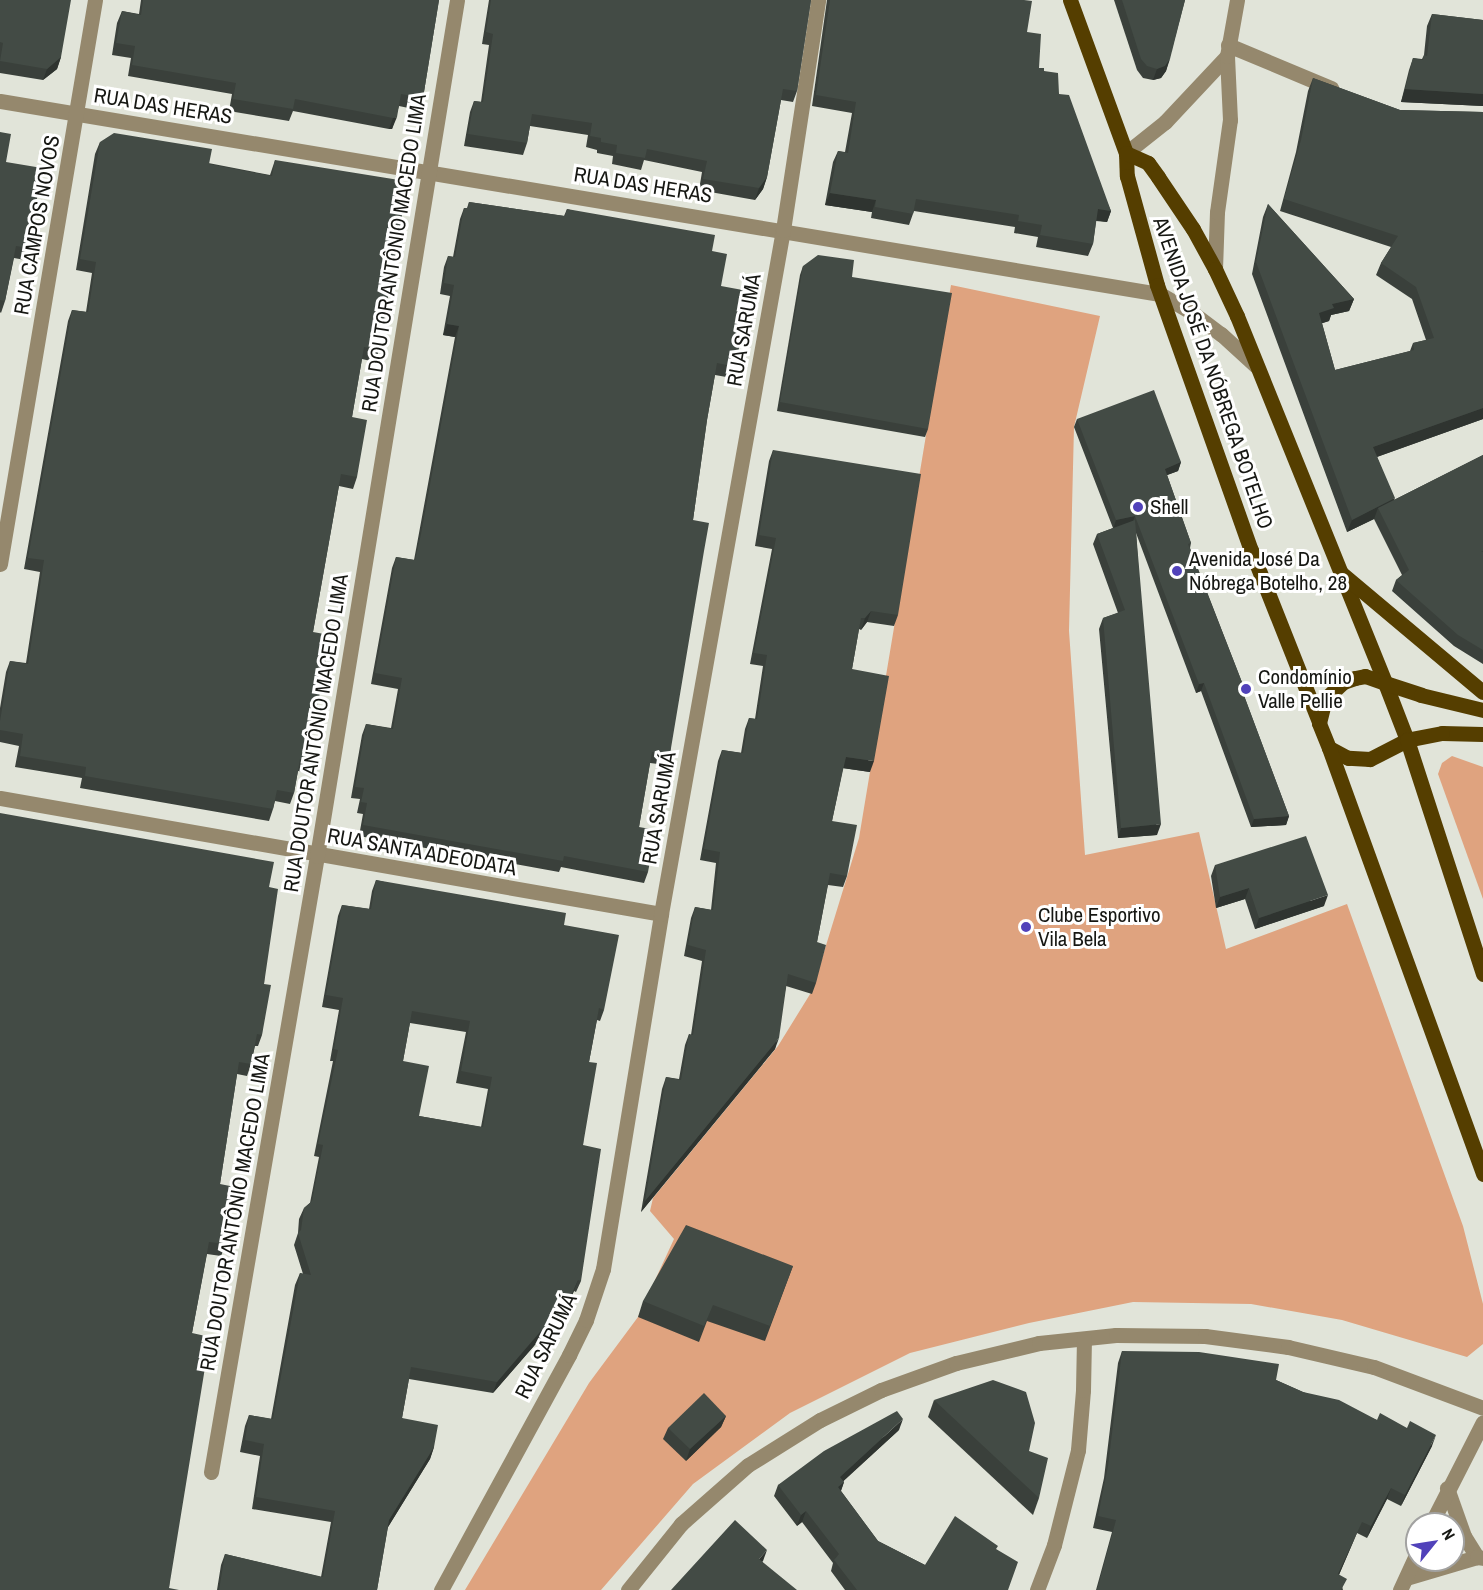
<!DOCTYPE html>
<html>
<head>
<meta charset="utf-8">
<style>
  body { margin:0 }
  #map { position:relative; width:1483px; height:1590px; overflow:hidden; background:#e1e4d9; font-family:"Archivo Narrow",sans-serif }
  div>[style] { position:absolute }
  .green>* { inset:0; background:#dfa37f }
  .minor>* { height:15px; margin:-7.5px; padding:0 7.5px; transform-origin:7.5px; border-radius:7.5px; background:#95886d }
  .major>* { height:15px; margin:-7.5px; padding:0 7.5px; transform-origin:7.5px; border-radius:7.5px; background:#553e00 }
  .wall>* { inset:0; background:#3a403b }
  .shaded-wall>* { inset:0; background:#2f3430 }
  .building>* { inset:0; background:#434b45 }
  .dots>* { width:16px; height:16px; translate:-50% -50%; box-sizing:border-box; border:3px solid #fff; border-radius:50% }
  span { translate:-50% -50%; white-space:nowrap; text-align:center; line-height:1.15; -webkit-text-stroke:6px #fff; paint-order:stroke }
  .street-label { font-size:21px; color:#161713 }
  .poi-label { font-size:21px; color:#161713 }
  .left { translate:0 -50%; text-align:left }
  .north { position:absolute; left:1405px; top:1512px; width:60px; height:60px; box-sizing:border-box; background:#fff; border:2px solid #a2a2a1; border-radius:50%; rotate:60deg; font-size:16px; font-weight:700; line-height:24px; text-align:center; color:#161713 }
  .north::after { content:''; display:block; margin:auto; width:21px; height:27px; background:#5142ba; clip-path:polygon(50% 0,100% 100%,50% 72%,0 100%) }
</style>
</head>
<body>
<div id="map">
  <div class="green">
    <i style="clip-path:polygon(951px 285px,1100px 316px,1074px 427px,1069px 631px,1085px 855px,1199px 832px,1226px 949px,1347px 904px,1463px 1226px,1483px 1304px,1483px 1344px,1467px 1357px,1342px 1320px,1251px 1304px,1133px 1302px,1029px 1323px,910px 1353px,790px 1413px,693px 1484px,601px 1590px,465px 1590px,589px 1383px,638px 1317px,674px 1239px,650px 1211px,653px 1198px,778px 1046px,812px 991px,859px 838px)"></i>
    <i style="clip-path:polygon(1452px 756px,1483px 767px,1483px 899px,1438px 774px,1442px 763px)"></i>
  </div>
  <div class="minor">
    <i style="left:1228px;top:45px;width:112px;rotate:22.7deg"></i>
    <i style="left:0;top:101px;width:1176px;rotate:9.45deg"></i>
    <i style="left:1160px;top:294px;width:34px;rotate:30deg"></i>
    <i style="left:1190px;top:311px;width:39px;rotate:37deg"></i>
    <i style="left:1221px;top:334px;width:47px;rotate:42.4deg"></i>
    <i style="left:1126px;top:153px;width:50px;rotate:-38.5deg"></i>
    <i style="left:1165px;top:122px;width:91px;rotate:-46.8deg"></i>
    <i style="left:1215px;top:269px;width:57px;rotate:-88deg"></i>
    <i style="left:1217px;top:212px;width:93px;rotate:-82deg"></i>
    <i style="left:1230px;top:120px;width:64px;rotate:-92.7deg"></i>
    <i style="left:1227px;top:56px;width:57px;rotate:-79.9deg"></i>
    <i style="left:0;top:564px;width:572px;rotate:-80.44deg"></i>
    <i style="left:0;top:798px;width:671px;rotate:9.95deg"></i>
    <i style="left:211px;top:1472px;width:625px;rotate:-80.24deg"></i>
    <i style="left:317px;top:856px;width:867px;rotate:-80.71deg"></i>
    <i style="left:1447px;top:1488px;width:51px;rotate:70.5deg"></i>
    <i style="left:1464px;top:1536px;width:25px;rotate:58deg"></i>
    <i style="left:1431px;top:1524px;width:114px;rotate:-63deg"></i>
    <i style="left:1406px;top:1578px;width:74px;rotate:-16.5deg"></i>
    <i style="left:1477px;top:1557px;width:6px;rotate:9deg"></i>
    <i style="left:441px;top:1590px;width:268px;rotate:-61.4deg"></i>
    <i style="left:569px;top:1355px;width:39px;rotate:-64deg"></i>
    <i style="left:586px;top:1320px;width:54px;rotate:-71.6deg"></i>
    <i style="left:603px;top:1269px;width:360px;rotate:-80.7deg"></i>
    <i style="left:661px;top:914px;width:695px;rotate:-79.89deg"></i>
    <i style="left:783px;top:230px;width:233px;rotate:-81.3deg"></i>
    <i style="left:628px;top:1590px;width:85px;rotate:-51.2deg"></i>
    <i style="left:681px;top:1524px;width:89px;rotate:-41.4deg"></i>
    <i style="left:748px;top:1465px;width:85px;rotate:-32deg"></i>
    <i style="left:820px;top:1420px;width:68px;rotate:-26.2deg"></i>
    <i style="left:881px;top:1390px;width:80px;rotate:-19.8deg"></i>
    <i style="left:956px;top:1363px;width:85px;rotate:-13.5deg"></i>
    <i style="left:1039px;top:1343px;width:77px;rotate:-5.9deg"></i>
    <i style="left:1116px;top:1335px;width:89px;rotate:0.6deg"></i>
    <i style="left:1205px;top:1336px;width:84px;rotate:7.5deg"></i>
    <i style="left:1288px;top:1347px;width:88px;rotate:13.1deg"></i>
    <i style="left:1374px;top:1367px;width:116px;rotate:20.6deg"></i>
    <i style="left:1037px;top:1590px;width:48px;rotate:-69.3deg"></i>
    <i style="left:1054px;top:1545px;width:98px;rotate:-75.8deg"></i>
    <i style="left:1078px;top:1450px;width:60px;rotate:-85.2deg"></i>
    <i style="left:1083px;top:1390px;width:51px;rotate:-88.9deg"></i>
    <i style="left:1400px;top:1590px;width:41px;rotate:-65.3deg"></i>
  </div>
  <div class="major">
    <i style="left:1070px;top:0;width:163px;rotate:69.9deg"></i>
    <i style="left:1126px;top:153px;width:23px;rotate:88deg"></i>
    <i style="left:1127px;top:176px;width:113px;rotate:74.6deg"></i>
    <i style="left:1157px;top:285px;width:281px;rotate:70.5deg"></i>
    <i style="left:1251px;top:550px;width:185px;rotate:68.4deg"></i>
    <i style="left:1126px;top:153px;width:24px;rotate:24deg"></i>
    <i style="left:1148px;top:163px;width:17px;rotate:54deg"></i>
    <i style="left:1158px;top:177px;width:63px;rotate:56.1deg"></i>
    <i style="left:1193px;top:229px;width:46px;rotate:61.2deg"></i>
    <i style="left:1215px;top:269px;width:52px;rotate:64.9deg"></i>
    <i style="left:1237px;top:316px;width:396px;rotate:68deg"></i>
    <i style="left:1385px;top:683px;width:61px;rotate:68.9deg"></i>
    <i style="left:1407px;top:740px;width:42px;rotate:152.8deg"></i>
    <i style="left:1370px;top:759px;width:22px;rotate:-177deg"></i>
    <i style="left:1348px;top:758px;width:21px;rotate:-152deg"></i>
    <i style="left:1329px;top:748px;width:27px;rotate:-112deg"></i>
    <i style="left:1319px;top:723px;width:25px;rotate:-76deg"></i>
    <i style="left:1325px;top:699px;width:25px;rotate:-43deg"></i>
    <i style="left:1343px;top:682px;width:13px;rotate:-18deg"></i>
    <i style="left:1355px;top:678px;width:10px;rotate:-11deg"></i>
    <i style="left:1365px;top:676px;width:21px;rotate:19deg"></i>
    <i style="left:1385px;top:683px;width:38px;rotate:18deg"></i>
    <i style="left:1421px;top:695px;width:64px;rotate:13.6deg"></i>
    <i style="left:1341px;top:573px;width:185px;rotate:40deg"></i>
    <i style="left:1483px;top:734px;width:41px;rotate:-178.6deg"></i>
    <i style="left:1442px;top:733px;width:36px;rotate:169deg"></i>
    <i style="left:1407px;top:740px;width:246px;rotate:72deg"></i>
    <i style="left:1329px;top:748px;width:453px;rotate:70.1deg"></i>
  </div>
  <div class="wall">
    <i style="clip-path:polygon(0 0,61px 57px,57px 69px,43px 80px,0 73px)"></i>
    <i style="clip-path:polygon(141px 0,439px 0,423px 98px,418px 110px,399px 106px,392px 129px,389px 129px,293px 111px,289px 121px,229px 111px,232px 94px,128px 76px,131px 58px,112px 55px,117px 23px,122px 11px,139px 14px)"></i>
    <i style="clip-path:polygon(489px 0,811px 0,797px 91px,793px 102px,781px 100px,767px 177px,763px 189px,755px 200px,699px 190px,702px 172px,644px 160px,641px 170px,612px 164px,613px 156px,597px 153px,597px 150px,586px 147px,588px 135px,530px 126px,527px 143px,523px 155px,464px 146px,470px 112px,474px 101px,481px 102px,489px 45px,482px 44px)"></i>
    <i style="clip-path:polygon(827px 0,1024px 0,1027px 32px,1039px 68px,1044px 71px,1059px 94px,1111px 211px,1107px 222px,1096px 221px,1093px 244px,1088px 256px,1036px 247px,1038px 237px,1014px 233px,1015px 227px,914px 211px,909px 225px,871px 218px,872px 212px,825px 205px,833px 162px,838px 151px,845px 152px,852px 113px,812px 106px)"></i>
    <i style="clip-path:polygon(1114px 0,1185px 0,1166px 71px,1161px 78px,1153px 80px,1143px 78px,1137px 70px)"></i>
    <i style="clip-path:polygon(1432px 14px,1483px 20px,1483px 106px,1401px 102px,1409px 70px,1413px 58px,1422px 59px,1424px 55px,1427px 26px)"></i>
    <i style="clip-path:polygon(1313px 78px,1400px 110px,1483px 112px,1483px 419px,1377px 457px,1394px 500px,1483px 455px,1483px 664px,1454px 646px,1392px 591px,1396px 580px,1402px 575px,1374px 519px,1347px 532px,1252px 274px,1263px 217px,1268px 204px,1354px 299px,1349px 311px,1331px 315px,1329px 321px,1322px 323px,1335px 370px,1410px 351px,1413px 343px,1426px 340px,1412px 299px,1376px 275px,1381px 263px,1391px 247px,1280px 211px,1296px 152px,1308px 91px)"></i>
    <i style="clip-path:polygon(0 132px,6px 162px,29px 248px,25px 260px,14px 258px,5px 301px,1px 313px,0 312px)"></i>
    <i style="clip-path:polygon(100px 142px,270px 175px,275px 160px,379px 350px,375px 362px,362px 359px,352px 417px,357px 477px,353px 489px,339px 486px,313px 632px,308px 761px,303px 772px,298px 771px,294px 793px,290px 804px,275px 801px,273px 809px,269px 821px,80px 788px,82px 778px,15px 767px,19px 746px,0 742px,0 708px,6px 672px,10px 661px,26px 663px,40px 572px,24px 569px,68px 321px,72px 310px,86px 312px,92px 273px,76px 270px,95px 154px)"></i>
    <i style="clip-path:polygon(469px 202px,564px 216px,567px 209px,712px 251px,721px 286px,736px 367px,732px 378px,715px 375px,707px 420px,693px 520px,670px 754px,666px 765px,650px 763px,639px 827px,648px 872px,644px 883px,561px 867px,559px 872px,359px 836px,363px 814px,357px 813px,360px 799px,351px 798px,362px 735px,366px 724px,391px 728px,398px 689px,371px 684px,392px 568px,396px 557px,414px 560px,417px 544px,455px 337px,443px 335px,450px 296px,440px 294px,444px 267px,448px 256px,453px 257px,460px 219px,464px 208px,467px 208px)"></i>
    <i style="clip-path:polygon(803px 266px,852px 277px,928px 429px,925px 437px,777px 411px,800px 275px)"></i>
    <i style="clip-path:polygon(1077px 419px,1181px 462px,1178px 471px,1167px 475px,1191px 543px,1190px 548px,1245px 690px,1243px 693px,1289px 816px,1286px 825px,1251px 827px,1201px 691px,1196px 693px,1136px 533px,1157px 835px,1118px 838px,1099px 629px,1103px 618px,1118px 613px,1093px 544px,1097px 534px,1113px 528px,1074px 427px)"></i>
    <i style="clip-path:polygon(773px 450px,898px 615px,894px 626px,867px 622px,861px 630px,859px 629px,852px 669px,870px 772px,843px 768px,832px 821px,847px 876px,843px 887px,828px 885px,817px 942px,816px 983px,812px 994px,786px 986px,775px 1049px,641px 1212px,662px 1089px,666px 1077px,679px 1079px,685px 1045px,689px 1034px,691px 1035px,702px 961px,684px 956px,691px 918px,695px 907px,711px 910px,716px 863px,700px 860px,718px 761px,722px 750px,741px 753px,745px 729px,749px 718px,755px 719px,763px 666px,750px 664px,772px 549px,755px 546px,769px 461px)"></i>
    <i style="clip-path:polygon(1215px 865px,1324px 906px,1255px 929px,1245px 899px,1216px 908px,1211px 876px)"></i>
    <i style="clip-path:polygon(evenodd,376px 880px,564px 925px,604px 1010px,600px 1021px,597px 1020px,589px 1062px,583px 1145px,581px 1281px,576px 1292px,574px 1291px,567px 1308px,493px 1393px,409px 1379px,402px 1418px,434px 1447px,430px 1459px,388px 1527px,377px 1590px,217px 1590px,221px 1565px,225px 1554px,321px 1577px,331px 1522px,252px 1509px,260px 1456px,240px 1452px,245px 1426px,249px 1415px,271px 1419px,295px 1285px,300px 1273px,303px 1274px,294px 1245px,298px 1233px,299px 1219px,304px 1208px,310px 1203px,319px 1157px,314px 1156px,333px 1061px,330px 1061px,339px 1010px,322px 1007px,338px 916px,342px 905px,369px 909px,372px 891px,376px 880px,410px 1023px,466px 1032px,456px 1083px,488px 1089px,481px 1127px,419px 1116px,403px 1061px,410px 1023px)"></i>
    <i style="clip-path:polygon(269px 887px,264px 984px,262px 1035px,258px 1046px,255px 1046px,251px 1064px,247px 1076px,237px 1074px,220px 1184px,226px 1244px,221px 1256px,207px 1254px,192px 1333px,169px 1588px,0 1590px)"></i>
    <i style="clip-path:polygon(793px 1266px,765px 1341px,707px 1321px,699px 1342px,638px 1317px,643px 1301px)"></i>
    <i style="clip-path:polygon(1122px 1351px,1276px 1380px,1303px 1392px,1377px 1420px,1432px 1446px,1401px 1506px,1387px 1499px,1367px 1538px,1357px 1533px,1339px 1575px,1343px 1590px,1096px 1590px,1112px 1532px,1093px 1528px,1104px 1478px,1118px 1363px)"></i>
    <i style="clip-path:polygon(934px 1400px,1029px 1451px,1039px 1498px,1033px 1515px,928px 1417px)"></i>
    <i style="clip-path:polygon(726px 1416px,721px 1427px,686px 1461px,663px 1439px,668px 1428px)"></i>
    <i style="clip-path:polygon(899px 1430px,843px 1481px,844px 1482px,841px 1491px,878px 1541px,925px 1565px,996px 1550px,1008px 1590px,845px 1590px,831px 1571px,833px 1563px,802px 1522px,797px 1526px,774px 1496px,778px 1485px)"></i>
  </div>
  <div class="shaded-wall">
    <i style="clip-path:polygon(61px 57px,57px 69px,43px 80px,47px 69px)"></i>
    <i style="clip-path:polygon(1170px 59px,1166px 71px,1161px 78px,1153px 80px,1157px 69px)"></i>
    <i style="clip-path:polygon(1405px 89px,1483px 94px,1483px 106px,1401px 102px)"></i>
    <i style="clip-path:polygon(397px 117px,392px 129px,389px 129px,393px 118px)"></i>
    <i style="clip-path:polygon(767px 177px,763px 189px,755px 200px,759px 188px)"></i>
    <i style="clip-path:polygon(830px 193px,876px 200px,872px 212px,825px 205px)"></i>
    <i style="clip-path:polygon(1098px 209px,1111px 211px,1107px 222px,1094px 220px)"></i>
    <i style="clip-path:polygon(1354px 299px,1349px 311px,1331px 315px,1329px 321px,1314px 326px,1319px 313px,1332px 304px)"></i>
    <i style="clip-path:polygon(447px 324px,459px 326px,455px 337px,443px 335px)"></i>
    <i style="clip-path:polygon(1483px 408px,1483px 419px,1368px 460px,1373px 447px)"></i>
    <i style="clip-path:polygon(1181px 462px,1178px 471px,1162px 477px,1165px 469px)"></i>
    <i style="clip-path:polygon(1395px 498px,1390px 511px,1378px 508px,1374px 519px,1347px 532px,1352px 520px)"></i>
    <i style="clip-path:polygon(1135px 516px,1132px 524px,1113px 529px,1116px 520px)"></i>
    <i style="clip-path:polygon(871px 611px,867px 622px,861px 630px,865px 618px)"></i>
    <i style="clip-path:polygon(1204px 683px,1201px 691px,1196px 693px,1199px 684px)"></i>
    <i style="clip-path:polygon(846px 757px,874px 761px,870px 772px,842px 768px)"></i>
    <i style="clip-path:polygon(1289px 816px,1286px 825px,1251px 827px,1254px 819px)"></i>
    <i style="clip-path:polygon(1161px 824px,1157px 835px,1118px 838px,1121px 828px)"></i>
    <i style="clip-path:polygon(1249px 888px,1245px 899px,1216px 908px,1220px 897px)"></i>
    <i style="clip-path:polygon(1328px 895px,1324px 906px,1255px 929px,1259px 918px)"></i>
    <i style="clip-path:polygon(779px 1038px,775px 1049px,641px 1212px,645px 1201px)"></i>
    <i style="clip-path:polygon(578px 1280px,567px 1308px,493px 1393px,497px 1382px)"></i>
    <i style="clip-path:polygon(726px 1416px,721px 1427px,686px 1461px,690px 1449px)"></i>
    <i style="clip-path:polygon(903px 1419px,899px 1430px,836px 1488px,840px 1477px)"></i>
    <i style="clip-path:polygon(1436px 1435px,1432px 1446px,1401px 1506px,1405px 1495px)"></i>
    <i style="clip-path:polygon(434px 1447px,430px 1459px,385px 1532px,389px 1520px)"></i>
    <i style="clip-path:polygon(844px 1482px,840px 1493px,838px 1487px)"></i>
    <i style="clip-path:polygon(1391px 1488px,1387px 1499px,1367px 1538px,1371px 1526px)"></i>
    <i style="clip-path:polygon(806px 1511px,802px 1522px,797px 1526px,801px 1515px)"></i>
    <i style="clip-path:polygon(1362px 1522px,1357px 1533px,1334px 1586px,1338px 1574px)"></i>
    <i style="clip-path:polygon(767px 1550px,763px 1561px,755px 1570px,759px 1559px)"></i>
  </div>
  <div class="building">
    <i style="clip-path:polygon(0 0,71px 0,61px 57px,47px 69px,0 61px,3px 43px,0 42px)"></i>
    <i style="clip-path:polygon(143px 0,439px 0,423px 98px,401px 94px,397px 117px,393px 118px,295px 99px,293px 109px,233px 99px,236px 83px,132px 65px,135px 46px,116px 43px,122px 11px,141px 15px)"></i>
    <i style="clip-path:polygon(491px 0,811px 0,797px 91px,783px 89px,767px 177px,759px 188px,703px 179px,707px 161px,647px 149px,645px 158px,616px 153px,617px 145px,601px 142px,601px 138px,590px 136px,592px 123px,532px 114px,527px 143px,468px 134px,474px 101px,483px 102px,493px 34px,486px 32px)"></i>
    <i style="clip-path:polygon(830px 0,1024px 0,1032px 1px,1027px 32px,1041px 34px,1039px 68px,1044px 68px,1044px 71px,1058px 73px,1059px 94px,1069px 95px,1111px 211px,1098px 209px,1093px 244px,1040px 235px,1042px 225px,1018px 221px,1019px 215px,916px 199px,913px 214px,875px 207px,876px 200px,830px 193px,838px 151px,848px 153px,856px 102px,816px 95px)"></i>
    <i style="clip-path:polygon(1122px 0,1185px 0,1170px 59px,1165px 66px,1157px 69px,1147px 66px,1141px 59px)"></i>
    <i style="clip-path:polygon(1432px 14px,1483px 20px,1483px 94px,1405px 89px,1413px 58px,1423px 60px,1424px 55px,1427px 56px)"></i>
    <i style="clip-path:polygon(1313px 78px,1400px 110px,1483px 112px,1483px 408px,1373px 447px,1395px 498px,1352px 520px,1256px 262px,1268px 204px,1354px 299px,1332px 304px,1334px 308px,1319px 313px,1335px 370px,1414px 350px,1413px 343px,1434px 338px,1416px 287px,1381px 263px,1398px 236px,1284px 199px,1301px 140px)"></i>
    <i style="clip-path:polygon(0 132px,11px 134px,6px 162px,42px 168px,29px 248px,16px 246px,5px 301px,0 300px)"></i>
    <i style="clip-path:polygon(114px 133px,212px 149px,209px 164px,272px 176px,275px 160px,399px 180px,406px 192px,379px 350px,364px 347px,352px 417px,367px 420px,357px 477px,341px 474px,313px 632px,330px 635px,308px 761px,300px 759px,294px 793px,277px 790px,273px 809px,85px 776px,86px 767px,20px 756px,23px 734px,0 730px,0 721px,10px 661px,28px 664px,44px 560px,28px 558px,72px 310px,88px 312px,96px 262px,80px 259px,100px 142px)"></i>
    <i style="clip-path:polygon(469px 202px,565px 216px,567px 209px,715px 235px,712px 251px,727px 254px,721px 286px,748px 291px,736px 367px,717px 363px,707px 420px,693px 520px,709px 523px,704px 551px,670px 754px,652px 752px,639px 827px,656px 830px,648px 872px,564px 856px,563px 861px,363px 825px,367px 803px,361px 802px,364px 788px,355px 787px,366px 724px,393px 729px,402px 678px,375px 673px,396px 557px,415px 560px,421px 534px,459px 326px,447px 324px,454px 285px,444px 283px,448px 256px,455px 257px,464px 208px,468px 208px)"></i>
    <i style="clip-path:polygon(818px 255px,854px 260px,852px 277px,952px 293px,928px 429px,780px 402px,803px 266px)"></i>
    <i style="clip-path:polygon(1154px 390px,1181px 462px,1165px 469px,1191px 543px,1188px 544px,1245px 690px,1242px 690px,1289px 816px,1254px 819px,1204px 683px,1199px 684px,1135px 516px,1116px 520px,1077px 419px)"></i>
    <i style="clip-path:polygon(773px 450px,921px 474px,898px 615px,871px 611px,865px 618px,861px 618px,852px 669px,889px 676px,874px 761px,846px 757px,843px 770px,832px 821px,857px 825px,847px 876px,830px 873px,817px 942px,826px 945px,816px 983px,788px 974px,779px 1038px,645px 1201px,666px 1077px,681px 1080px,689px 1034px,693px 1035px,706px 950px,688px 945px,695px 907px,713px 910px,720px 852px,704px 849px,722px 750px,743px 753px,749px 718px,757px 719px,767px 655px,754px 653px,776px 538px,759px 535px)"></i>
    <i style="clip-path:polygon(1483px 455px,1483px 551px,1481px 552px,1483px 552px,1483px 650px,1458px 635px,1396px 580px,1409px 570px,1378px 508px)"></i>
    <i style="clip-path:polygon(1135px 520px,1161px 824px,1121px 828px,1103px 618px,1125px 610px,1097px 534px)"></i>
    <i style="clip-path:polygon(0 813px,274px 862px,269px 887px,278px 889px,264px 984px,271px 985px,262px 1035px,257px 1034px,251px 1064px,239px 1062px,220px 1184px,235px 1187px,226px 1244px,209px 1242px,192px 1333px,210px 1337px,169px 1588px,179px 1590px,0 1590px)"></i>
    <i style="clip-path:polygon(1306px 836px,1328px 895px,1259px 918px,1249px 888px,1220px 897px,1215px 865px)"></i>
    <i style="clip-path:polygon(evenodd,376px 880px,566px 913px,564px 925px,619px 935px,604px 1010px,599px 1008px,589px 1062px,597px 1063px,583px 1145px,601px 1149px,581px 1281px,578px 1280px,571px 1296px,497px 1382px,411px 1367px,402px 1418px,438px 1425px,434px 1447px,389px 1520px,377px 1590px,219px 1590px,225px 1554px,323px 1577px,335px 1511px,256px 1497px,264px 1444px,245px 1440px,249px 1415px,273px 1419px,300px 1273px,311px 1275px,298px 1233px,301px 1230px,304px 1208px,312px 1201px,323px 1145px,318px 1144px,338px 1050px,334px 1049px,343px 998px,326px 995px,342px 905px,371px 909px,376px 880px,412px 1011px,470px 1021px,461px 1071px,492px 1077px,483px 1127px,419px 1116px,429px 1066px,403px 1061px,412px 1011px)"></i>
    <i style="clip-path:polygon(686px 1225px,793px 1266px,770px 1326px,713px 1305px,704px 1326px,643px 1301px)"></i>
    <i style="clip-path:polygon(1122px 1351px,1199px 1352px,1279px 1364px,1276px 1380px,1303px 1392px,1339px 1400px,1377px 1420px,1380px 1413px,1407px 1428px,1410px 1421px,1436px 1435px,1405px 1495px,1391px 1488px,1371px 1526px,1362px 1522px,1338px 1574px,1347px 1579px,1341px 1590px,1097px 1590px,1116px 1520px,1098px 1516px,1108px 1466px)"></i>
    <i style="clip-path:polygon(993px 1380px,1026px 1392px,1035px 1423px,1029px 1451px,1048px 1458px,1039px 1498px,934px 1400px)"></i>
    <i style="clip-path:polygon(704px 1393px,726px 1416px,690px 1449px,668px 1428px)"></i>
    <i style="clip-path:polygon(897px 1411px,903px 1419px,840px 1477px,844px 1482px,838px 1487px,878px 1541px,925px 1565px,955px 1516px,998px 1546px,996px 1549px,1018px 1562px,1008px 1590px,857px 1590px,834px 1560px,839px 1554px,806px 1511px,801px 1515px,778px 1485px,824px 1451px)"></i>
    <i style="clip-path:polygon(735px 1520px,767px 1550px,759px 1559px,797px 1590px,671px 1590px)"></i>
  </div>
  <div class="dots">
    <i style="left:1138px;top:507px;background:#5142ba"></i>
    <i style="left:1177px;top:571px;background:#5142ba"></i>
    <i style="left:1246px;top:689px;background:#5142ba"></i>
    <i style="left:1026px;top:927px;background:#5142ba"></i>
  </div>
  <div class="street-label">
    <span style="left:163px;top:106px;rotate:9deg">RUA DAS HERAS</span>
    <span style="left:643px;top:185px;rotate:9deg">RUA DAS HERAS</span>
    <span style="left:37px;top:225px;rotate:-80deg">RUA CAMPOS NOVOS</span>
    <span style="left:394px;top:253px;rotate:-81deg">RUA DOUTOR ANTÔNIO MACEDO LIMA</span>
    <span style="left:744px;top:330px;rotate:-80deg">RUA SARUMÁ</span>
    <span style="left:1213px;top:373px;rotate:71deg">AVENIDA JOSÉ DA NÓBREGA BOTELHO</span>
    <span style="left:316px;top:733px;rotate:-81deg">RUA DOUTOR ANTÔNIO MACEDO LIMA</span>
    <span style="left:659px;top:808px;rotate:-80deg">RUA SARUMÁ</span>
    <span style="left:422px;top:852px;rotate:10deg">RUA SANTA ADEODATA</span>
    <span style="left:235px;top:1212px;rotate:-80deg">RUA DOUTOR ANTÔNIO MACEDO LIMA</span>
    <span style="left:546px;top:1346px;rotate:-64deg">RUA SARUMÁ</span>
  </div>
  <div class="poi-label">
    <span class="left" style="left:1150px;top:507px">Shell</span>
    <span class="left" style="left:1189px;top:571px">Avenida José Da<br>Nóbrega Botelho, 28</span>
    <span class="left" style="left:1258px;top:689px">Condomínio<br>Valle Pellie</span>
    <span class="left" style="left:1038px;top:927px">Clube Esportivo<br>Vila Bela</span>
  </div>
  <div class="north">N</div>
</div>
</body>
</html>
